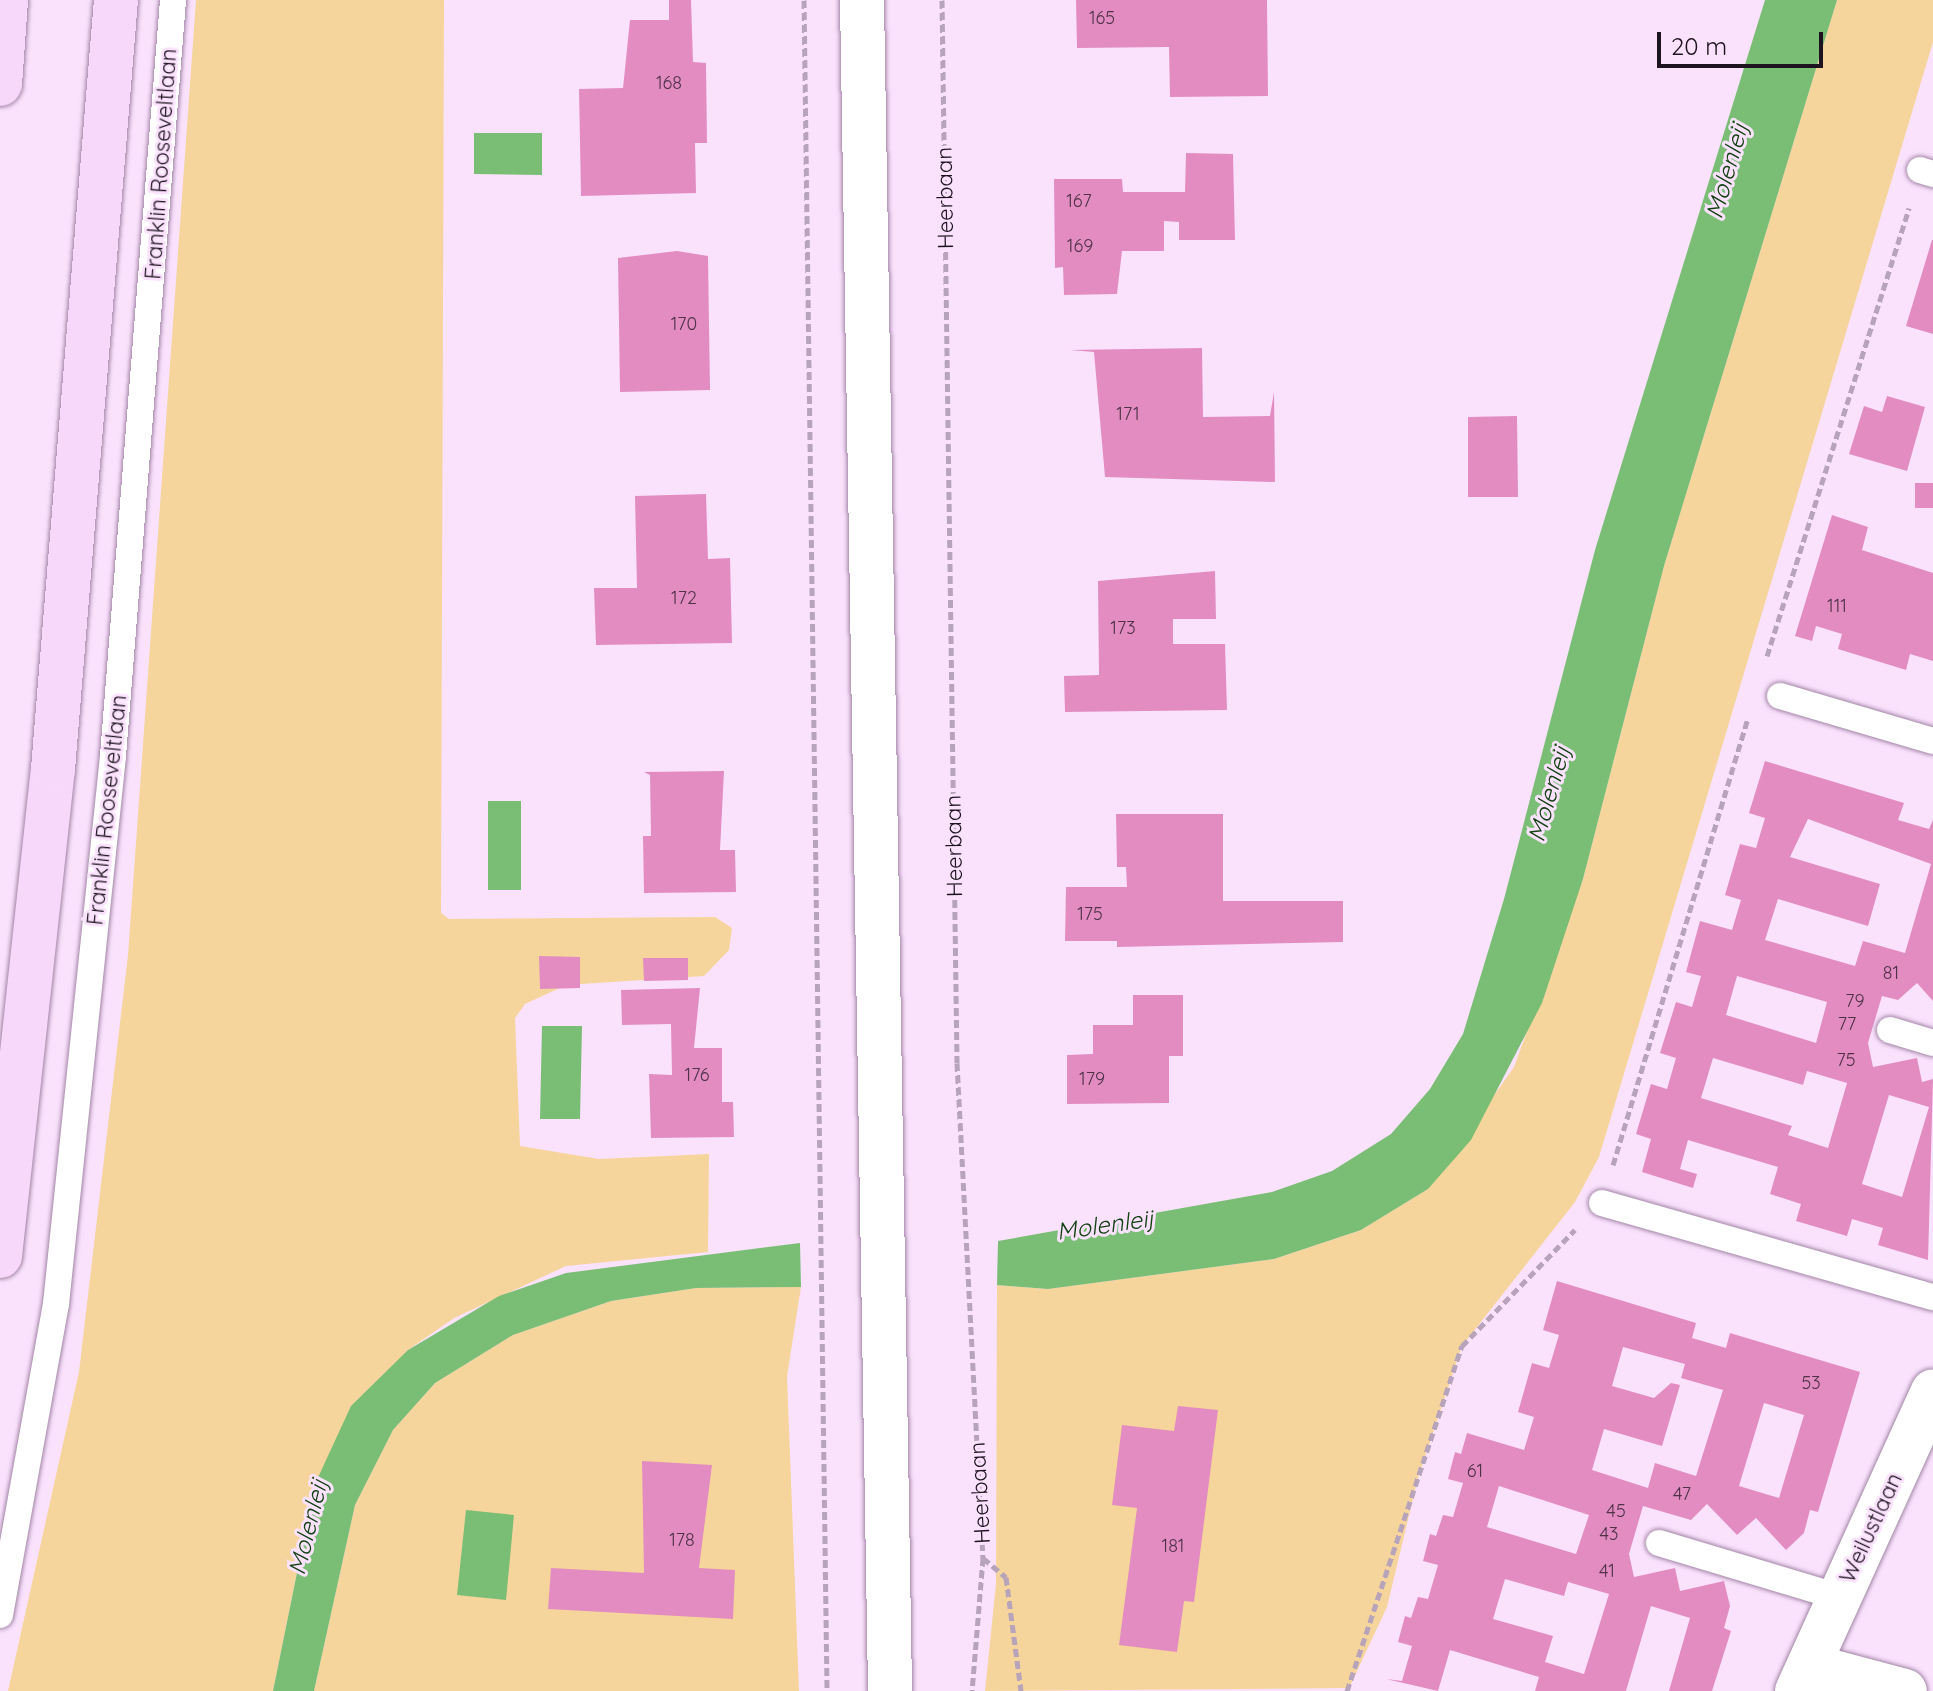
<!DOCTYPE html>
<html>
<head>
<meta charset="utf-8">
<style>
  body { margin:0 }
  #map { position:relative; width:1933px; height:1691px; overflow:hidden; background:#fae2fd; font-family:Quicksand,sans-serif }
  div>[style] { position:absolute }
  .green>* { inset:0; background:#f5d59b }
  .water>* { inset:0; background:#7abe75 }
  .building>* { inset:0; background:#e38cc2 }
  .path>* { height:5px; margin-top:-2.5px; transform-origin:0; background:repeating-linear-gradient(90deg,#b8a4ba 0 8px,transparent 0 12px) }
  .roads { filter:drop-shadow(0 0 2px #a286a6) drop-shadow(0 0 2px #a286a6) }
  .service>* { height:26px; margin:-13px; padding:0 13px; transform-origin:13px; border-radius:13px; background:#fff }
  .minor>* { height:44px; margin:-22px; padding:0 22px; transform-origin:22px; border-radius:22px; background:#fff }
  .tertiary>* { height:44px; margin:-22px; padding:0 22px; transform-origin:22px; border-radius:22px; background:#fff }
  .primary>* { height:44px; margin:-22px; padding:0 22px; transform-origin:22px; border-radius:22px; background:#f7d8fb }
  span { translate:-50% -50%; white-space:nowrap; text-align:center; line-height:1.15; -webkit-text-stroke:6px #fae2fd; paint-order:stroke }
  .number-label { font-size:18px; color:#4f3248 }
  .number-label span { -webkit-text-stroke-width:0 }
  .street-label { font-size:22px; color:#1e141f }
  .water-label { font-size:24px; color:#134212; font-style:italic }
  .scale { position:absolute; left:1657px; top:32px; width:166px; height:36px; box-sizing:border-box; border:4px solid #1e141f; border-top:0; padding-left:10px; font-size:24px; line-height:28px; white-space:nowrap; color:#1e141f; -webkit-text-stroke:6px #fae2fd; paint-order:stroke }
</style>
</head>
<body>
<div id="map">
  <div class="green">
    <i style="clip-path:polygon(196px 0,444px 0,441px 913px,449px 919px,715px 917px,732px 928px,729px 950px,704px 976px,566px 985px,525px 1004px,515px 1018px,520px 1146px,599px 1159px,709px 1154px,708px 1252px,566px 1266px,454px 1318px,408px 1350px,315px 1484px,273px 1691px,8px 1691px,79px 1372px,128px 955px)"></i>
    <i style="clip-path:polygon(1837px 0,1933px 0,1933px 42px,1599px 1157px,1575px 1202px,1462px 1346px,1418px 1478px,1387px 1607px,1349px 1688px,985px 1691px,996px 1584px,997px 1285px,1048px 1289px,1274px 1259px,1361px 1230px,1428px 1189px,1514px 1067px,1583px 879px,1664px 566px)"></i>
    <i style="clip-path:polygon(801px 1287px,787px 1376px,799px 1691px,314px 1691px,355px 1505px,393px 1430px,435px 1383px,513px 1335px,611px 1301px,696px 1288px)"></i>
  </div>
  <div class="water">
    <i style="clip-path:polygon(1765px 0,1837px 0,1664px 566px,1583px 879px,1542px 1003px,1471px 1140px,1428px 1189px,1361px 1230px,1274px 1259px,1048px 1289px,997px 1285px,998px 1241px,1272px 1192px,1332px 1171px,1391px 1134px,1430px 1089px,1463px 1034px,1504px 899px,1595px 550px)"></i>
    <i style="clip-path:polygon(474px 133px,542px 133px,542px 175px,474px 174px)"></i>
    <i style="clip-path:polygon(488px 801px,521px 801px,521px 890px,488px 890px)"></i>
    <i style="clip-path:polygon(542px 1026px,582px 1026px,580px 1119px,540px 1119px)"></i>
    <i style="clip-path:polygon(800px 1243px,801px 1287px,696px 1288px,611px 1301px,513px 1335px,435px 1383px,393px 1430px,355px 1505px,314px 1691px,273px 1691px,315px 1484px,351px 1406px,408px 1350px,499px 1296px,566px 1273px)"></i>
    <i style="clip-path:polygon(466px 1510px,514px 1515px,506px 1600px,457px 1595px)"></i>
  </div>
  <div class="building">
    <i style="clip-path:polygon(669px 0,691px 0,693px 62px,706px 63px,707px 143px,695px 143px,696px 193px,581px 196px,579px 89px,623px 88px,630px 20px,669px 20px)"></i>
    <i style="clip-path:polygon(1076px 0,1267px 0,1268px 96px,1170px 97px,1169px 47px,1077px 48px)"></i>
    <i style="clip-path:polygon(1186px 153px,1233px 154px,1235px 240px,1179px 240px,1179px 222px,1164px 221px,1164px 251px,1122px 251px,1117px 294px,1064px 295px,1063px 267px,1055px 268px,1054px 179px,1122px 179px,1123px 192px,1185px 192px)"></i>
    <i style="clip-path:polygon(1932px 240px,1933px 240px,1933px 334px,1906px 326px)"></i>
    <i style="clip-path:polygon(677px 251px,708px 256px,710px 390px,620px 392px,618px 258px)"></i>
    <i style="clip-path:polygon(1202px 348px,1203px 417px,1270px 416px,1274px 392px,1275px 482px,1105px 477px,1094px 352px,1070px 350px)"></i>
    <i style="clip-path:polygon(1887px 396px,1925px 407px,1907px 471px,1849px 454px,1864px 406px,1882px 412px)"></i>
    <i style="clip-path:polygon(1517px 416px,1518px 497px,1468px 497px,1468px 417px)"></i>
    <i style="clip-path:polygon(1915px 483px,1933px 483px,1933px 508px,1915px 508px)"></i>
    <i style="clip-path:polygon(706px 494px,708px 559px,730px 558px,732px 643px,596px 645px,594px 588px,637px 588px,635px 496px)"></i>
    <i style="clip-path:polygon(1832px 515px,1868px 527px,1862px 550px,1933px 573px,1933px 661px,1910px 654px,1906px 670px,1838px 649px,1842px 634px,1816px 626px,1812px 641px,1795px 636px)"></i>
    <i style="clip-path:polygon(1215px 571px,1216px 619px,1173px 619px,1173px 644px,1225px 644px,1227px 710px,1065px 712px,1064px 676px,1099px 675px,1098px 581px)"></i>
    <i style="clip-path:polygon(evenodd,1765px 761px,1904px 803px,1898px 820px,1929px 829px,1933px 820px,1933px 1001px,1917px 983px,1898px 1000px,1882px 996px,1868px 1043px,1873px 1067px,1917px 1058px,1922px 1082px,1933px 1079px,1928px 1260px,1878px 1245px,1883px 1228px,1852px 1219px,1847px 1236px,1796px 1221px,1801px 1204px,1770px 1194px,1778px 1167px,1688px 1140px,1680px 1169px,1697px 1174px,1693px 1188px,1642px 1172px,1651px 1139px,1636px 1134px,1651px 1084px,1667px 1089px,1676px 1058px,1660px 1053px,1676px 1002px,1692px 1007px,1701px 976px,1686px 972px,1700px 921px,1732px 930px,1741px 900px,1725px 895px,1740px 844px,1756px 848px,1765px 818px,1749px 813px,1765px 761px,1808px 819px,1931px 864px,1905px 953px,1863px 941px,1855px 966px,1765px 940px,1778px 899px,1868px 926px,1880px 884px,1790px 857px,1808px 819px,1765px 761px,1737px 976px,1827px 1002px,1816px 1043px,1726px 1015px,1737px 976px,1765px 761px,1713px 1058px,1803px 1085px,1807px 1071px,1847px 1083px,1828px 1148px,1788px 1135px,1792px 1126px,1701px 1098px,1713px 1058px,1765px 761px,1889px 1095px,1929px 1107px,1902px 1197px,1862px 1184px,1889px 1095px)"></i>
    <i style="clip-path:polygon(724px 771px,720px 850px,735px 850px,736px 892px,644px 893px,643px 836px,651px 836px,650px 775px,644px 772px)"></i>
    <i style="clip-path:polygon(1116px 814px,1223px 814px,1223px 901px,1343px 901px,1343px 942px,1117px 947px,1117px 941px,1065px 941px,1066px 887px,1127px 887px,1126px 867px,1117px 867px)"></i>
    <i style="clip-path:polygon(539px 956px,580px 957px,580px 988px,540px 989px)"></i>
    <i style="clip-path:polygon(643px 958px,688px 958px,688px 980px,644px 981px)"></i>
    <i style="clip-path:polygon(700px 988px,694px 1048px,722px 1048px,722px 1102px,733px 1102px,734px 1137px,651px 1138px,649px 1074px,672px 1075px,671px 1024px,622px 1025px,621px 990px)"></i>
    <i style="clip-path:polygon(1133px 995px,1183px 995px,1183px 1056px,1169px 1056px,1169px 1103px,1067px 1104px,1067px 1055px,1093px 1054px,1093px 1025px,1133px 1025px)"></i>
    <i style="clip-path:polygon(evenodd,1557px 1281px,1696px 1323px,1692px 1338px,1726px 1348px,1730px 1333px,1860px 1372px,1818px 1512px,1810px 1510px,1804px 1533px,1786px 1550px,1756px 1518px,1737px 1535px,1707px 1504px,1691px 1520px,1643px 1506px,1629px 1554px,1634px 1577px,1675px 1568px,1680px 1591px,1724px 1581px,1730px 1606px,1724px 1628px,1731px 1631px,1712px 1691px,1669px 1691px,1690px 1618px,1651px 1606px,1626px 1691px,1535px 1691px,1539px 1677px,1450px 1650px,1438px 1691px,1386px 1679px,1402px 1681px,1412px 1646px,1398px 1642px,1405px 1616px,1411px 1618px,1418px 1597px,1428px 1599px,1438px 1565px,1423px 1561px,1430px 1534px,1436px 1536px,1443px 1515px,1453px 1517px,1463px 1483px,1448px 1479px,1455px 1452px,1461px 1454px,1467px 1433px,1524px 1450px,1534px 1417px,1518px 1412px,1532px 1363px,1549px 1368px,1559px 1335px,1543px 1330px,1557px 1281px,1623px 1347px,1685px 1364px,1681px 1378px,1723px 1390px,1696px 1476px,1655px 1463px,1648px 1488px,1592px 1470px,1604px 1429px,1662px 1446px,1680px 1385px,1671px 1383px,1654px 1398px,1612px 1386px,1623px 1347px,1557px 1281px,1764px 1403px,1804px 1415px,1779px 1498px,1739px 1486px,1764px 1403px,1557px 1281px,1499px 1486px,1589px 1515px,1576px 1554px,1487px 1527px,1499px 1486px,1557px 1281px,1505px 1579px,1564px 1596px,1568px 1582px,1609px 1594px,1584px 1674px,1545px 1662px,1553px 1636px,1493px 1619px,1505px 1579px)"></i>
    <i style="clip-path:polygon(1178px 1406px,1218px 1410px,1194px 1602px,1184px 1601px,1177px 1652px,1119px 1645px,1137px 1508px,1112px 1505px,1122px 1425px,1174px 1431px)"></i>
    <i style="clip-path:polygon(642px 1461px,712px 1465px,699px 1568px,735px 1570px,733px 1619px,548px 1609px,551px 1568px,644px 1573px)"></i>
  </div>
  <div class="path">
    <i style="left:804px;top:0;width:1691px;rotate:89.22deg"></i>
    <i style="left:942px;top:0;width:1063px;rotate:89.19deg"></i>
    <i style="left:957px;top:1063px;width:496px;rotate:87deg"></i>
    <i style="left:983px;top:1558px;width:133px;rotate:94.7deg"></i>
    <i style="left:1767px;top:656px;width:470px;rotate:-72.4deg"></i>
    <i style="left:1613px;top:1165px;width:466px;rotate:-73.2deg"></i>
    <i style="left:983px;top:1558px;width:30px;rotate:40deg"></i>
    <i style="left:1006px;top:1577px;width:115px;rotate:82.5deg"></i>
    <i style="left:1347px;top:1691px;width:364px;rotate:-71.6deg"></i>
    <i style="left:1462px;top:1346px;width:162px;rotate:-45.8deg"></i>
  </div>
  <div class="roads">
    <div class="service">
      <i style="left:1920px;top:170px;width:14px;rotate:17deg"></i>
      <i style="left:1780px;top:696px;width:159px;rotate:16.4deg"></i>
      <i style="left:1890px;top:1030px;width:45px;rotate:16.8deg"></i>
      <i style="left:1602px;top:1203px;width:344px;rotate:15.9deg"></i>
      <i style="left:1659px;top:1543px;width:188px;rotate:16.7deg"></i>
      <i style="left:0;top:1615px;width:316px;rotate:-79.8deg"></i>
      <i style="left:56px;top:1304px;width:551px;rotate:-84.06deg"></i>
      <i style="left:113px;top:756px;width:758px;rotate:-85.46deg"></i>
    </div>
    <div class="minor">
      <i style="left:1811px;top:1666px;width:97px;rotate:14.9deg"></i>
      <i style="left:1797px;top:1691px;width:329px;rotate:-65.6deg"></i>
    </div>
    <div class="tertiary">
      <i style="left:862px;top:0;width:1691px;rotate:89.05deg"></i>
    </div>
    <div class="primary">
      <i style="left:0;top:84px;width:84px;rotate:-85.9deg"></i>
      <i style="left:0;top:1256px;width:490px;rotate:-83.8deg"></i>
      <i style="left:53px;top:769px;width:772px;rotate:-85.32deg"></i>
    </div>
  </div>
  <div class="number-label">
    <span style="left:1102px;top:18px">165</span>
    <span style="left:669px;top:83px">168</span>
    <span style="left:1079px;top:201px">167</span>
    <span style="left:1080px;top:246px">169</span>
    <span style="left:684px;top:324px">170</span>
    <span style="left:1128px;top:414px">171</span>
    <span style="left:684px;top:598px">172</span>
    <span style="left:1837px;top:606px">111</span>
    <span style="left:1123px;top:628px">173</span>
    <span style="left:1090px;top:914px">175</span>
    <span style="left:1891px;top:973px">81</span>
    <span style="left:1855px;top:1001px">79</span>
    <span style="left:1847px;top:1024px">77</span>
    <span style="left:1846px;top:1060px">75</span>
    <span style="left:697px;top:1075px">176</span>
    <span style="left:1092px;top:1079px">179</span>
    <span style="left:1811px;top:1383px">53</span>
    <span style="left:1475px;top:1471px">61</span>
    <span style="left:1682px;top:1494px">47</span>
    <span style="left:1616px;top:1511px">45</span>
    <span style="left:1609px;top:1534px">43</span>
    <span style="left:682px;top:1540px">178</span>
    <span style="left:1173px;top:1546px">181</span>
    <span style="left:1607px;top:1571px">41</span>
  </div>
  <div class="street-label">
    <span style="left:161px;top:164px;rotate:-86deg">Franklin Rooseveltlaan</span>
    <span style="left:945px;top:198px;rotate:-91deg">Heerbaan</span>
    <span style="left:107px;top:810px;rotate:-84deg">Franklin Rooseveltlaan</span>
    <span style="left:954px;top:846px;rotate:-91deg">Heerbaan</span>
    <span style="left:980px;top:1493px;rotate:-93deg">Heerbaan</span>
    <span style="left:1871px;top:1528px;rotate:-65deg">Weilustlaan</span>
  </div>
  <div class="water-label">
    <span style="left:1727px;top:171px;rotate:-74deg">Molenleij</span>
    <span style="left:1549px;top:794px;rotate:-74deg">Molenleij</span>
    <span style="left:1105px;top:1225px;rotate:-8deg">Molenleij</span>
    <span style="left:308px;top:1527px;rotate:-76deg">Molenleij</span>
  </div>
  <div class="scale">20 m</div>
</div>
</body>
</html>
